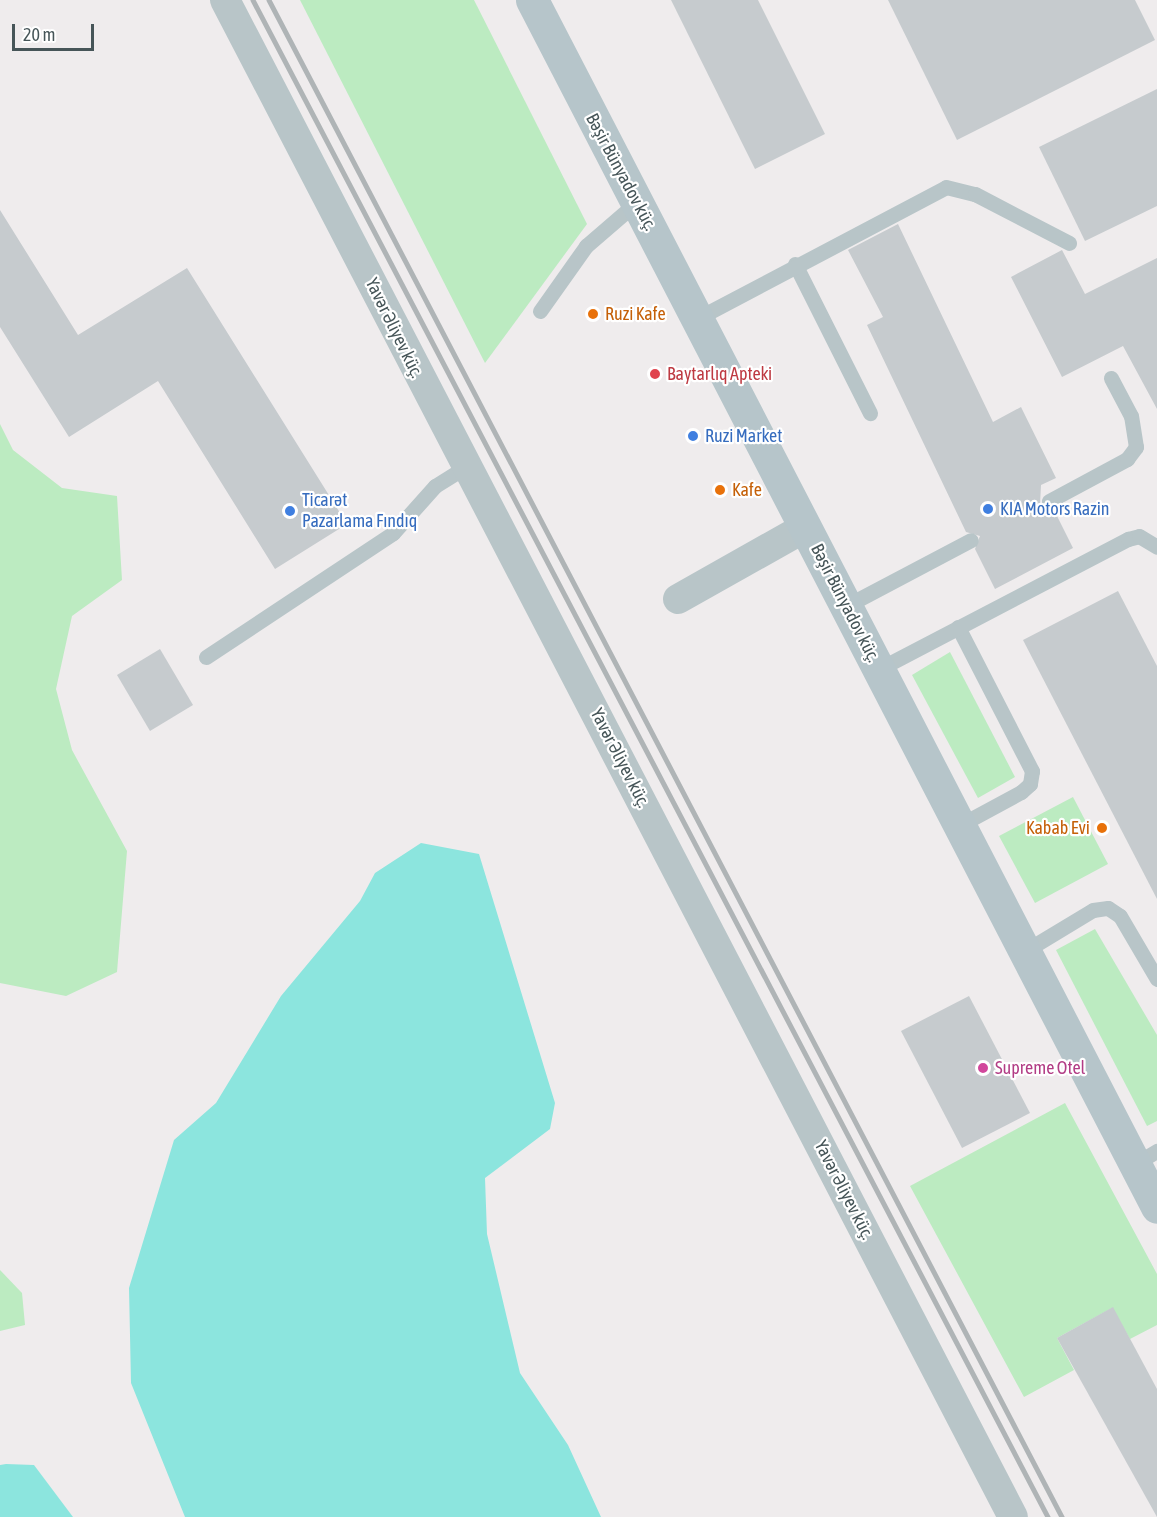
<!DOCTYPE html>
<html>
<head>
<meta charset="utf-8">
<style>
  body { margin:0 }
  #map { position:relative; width:1157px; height:1517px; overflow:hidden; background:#efeced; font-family:"Asap Condensed",sans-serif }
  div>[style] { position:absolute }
  .green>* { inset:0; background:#bcebc1 }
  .water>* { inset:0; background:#8ce5de }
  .building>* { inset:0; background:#c6cbce }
  .lane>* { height:15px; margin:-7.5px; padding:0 7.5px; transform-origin:7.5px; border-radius:7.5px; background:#b8c5c8 }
  .street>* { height:30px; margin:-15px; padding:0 15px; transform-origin:15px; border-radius:15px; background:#b8c5c8 }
  .secondary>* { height:33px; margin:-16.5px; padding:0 16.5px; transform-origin:16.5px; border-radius:16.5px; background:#b6c5ca }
  .rail>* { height:4.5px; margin:-2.25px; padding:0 2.25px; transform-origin:2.25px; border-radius:2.25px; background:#afb4b6 }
  .dots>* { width:16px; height:16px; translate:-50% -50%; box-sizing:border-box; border:3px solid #fff; border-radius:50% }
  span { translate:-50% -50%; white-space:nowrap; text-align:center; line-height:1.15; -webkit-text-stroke:4.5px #fff; paint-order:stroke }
  .street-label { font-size:18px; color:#465558 }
  .food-label { font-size:18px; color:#c56008 }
  .left { translate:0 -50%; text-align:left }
  .right { translate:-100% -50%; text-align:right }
  .health-label { font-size:18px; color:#be3a42 }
  .shop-label { font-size:18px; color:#366cbe }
  .hotel-label { font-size:18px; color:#b23c85 }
  .scale { position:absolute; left:12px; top:24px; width:82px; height:27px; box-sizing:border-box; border:3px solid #465558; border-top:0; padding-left:8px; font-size:18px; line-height:21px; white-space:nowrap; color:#465558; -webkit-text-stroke:4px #fff; paint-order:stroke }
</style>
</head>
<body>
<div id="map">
  <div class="green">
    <i style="clip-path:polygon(300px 0,474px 0,587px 224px,485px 363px)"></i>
    <i style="clip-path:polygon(0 424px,13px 450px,62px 488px,117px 496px,122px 580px,72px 616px,56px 689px,72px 750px,127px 851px,117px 972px,66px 996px,0 983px)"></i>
    <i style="clip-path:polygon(950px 652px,1015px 777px,978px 798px,912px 675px)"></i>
    <i style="clip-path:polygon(1073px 797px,1108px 864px,1035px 903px,999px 836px)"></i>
    <i style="clip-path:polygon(1095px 929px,1157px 1035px,1157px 1121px,1147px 1126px,1056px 950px)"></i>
    <i style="clip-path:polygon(1065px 1103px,1157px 1274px,1157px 1325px,1130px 1339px,1112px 1308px,1057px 1338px,1074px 1370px,1024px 1397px,910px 1186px)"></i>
    <i style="clip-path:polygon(0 1270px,22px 1293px,25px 1325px,0 1331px)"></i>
  </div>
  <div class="water">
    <i style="clip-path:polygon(421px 843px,479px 854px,555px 1103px,550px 1129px,485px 1178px,487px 1234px,520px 1373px,568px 1445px,601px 1517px,185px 1517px,131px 1383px,129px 1288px,174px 1140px,216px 1103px,281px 996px,360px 901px,375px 873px)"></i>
    <i style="clip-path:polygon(6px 1464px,34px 1465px,73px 1517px,0 1517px,0 1465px)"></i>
  </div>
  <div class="building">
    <i style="clip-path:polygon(671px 0,758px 0,825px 134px,755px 169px)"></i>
    <i style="clip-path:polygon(888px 0,1135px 0,1155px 40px,957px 140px)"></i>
    <i style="clip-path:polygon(1157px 89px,1157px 206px,1085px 241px,1039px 147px)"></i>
    <i style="clip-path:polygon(0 210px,78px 335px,187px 268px,347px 524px,275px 569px,158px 381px,69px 437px,0 327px)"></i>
    <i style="clip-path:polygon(898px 224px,993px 422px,1021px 407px,1056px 478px,1041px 485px,1040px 505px,1054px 510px,1073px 548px,995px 589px,975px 549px,980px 536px,966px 532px,867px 325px,883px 317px,848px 250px)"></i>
    <i style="clip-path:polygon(1062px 250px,1085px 294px,1157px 258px,1157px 409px,1123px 346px,1062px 377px,1011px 277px)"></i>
    <i style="clip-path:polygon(1118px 591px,1157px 666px,1157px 899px,1023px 640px)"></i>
    <i style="clip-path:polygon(160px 649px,193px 705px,150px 731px,117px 675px)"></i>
    <i style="clip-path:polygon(969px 996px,1030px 1113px,962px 1148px,901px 1031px)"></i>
    <i style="clip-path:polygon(1113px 1307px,1157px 1389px,1157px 1517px,1057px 1338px)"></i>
  </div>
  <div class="lane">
    <i style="left:795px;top:264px;width:167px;rotate:63.3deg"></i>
    <i style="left:540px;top:311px;width:80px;rotate:-54.7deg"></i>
    <i style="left:586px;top:246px;width:67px;rotate:-40.8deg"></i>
    <i style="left:698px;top:318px;width:280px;rotate:-27.8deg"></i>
    <i style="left:946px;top:187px;width:30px;rotate:14deg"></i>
    <i style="left:975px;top:194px;width:106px;rotate:27.5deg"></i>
    <i style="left:1049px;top:501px;width:89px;rotate:-28.3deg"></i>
    <i style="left:1127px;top:459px;width:15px;rotate:-53deg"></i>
    <i style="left:1136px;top:447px;width:31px;rotate:-99deg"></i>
    <i style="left:1131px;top:416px;width:43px;rotate:-117.8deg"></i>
    <i style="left:846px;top:606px;width:141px;rotate:-27.8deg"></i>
    <i style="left:958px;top:627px;width:162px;rotate:62.8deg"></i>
    <i style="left:1032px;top:771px;width:13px;rotate:99deg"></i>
    <i style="left:1030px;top:784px;width:12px;rotate:138deg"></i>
    <i style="left:1021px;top:792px;width:69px;rotate:151.6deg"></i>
    <i style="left:206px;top:657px;width:224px;rotate:-33.5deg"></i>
    <i style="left:393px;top:533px;width:63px;rotate:-48.2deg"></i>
    <i style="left:435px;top:486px;width:38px;rotate:-32deg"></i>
    <i style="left:879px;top:669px;width:281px;rotate:-27.6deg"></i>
    <i style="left:1128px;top:539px;width:11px;rotate:-15deg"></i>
    <i style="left:1139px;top:536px;width:21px;rotate:31deg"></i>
    <i style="left:1025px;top:951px;width:79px;rotate:-31.1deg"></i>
    <i style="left:1093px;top:910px;width:15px;rotate:-8deg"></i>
    <i style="left:1108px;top:908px;width:14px;rotate:34deg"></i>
    <i style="left:1120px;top:916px;width:73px;rotate:59.6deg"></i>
    <i style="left:1135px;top:1164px;width:26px;rotate:-31deg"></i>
  </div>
  <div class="street">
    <i style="left:225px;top:0;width:1709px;rotate:62.55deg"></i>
    <i style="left:678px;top:599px;width:147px;rotate:-29.4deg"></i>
  </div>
  <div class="secondary">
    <i style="left:532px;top:0;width:1359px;rotate:62.62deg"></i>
  </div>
  <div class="rail">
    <i style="left:253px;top:0;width:1713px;rotate:62.34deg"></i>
    <i style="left:269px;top:0;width:1712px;rotate:62.4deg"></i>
  </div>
  <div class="dots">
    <i style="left:593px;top:314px;background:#e8710a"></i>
    <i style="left:655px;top:374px;background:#e0444e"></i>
    <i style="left:693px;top:436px;background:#3f7fe0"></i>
    <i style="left:720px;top:490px;background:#e8710a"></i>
    <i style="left:988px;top:509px;background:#3f7fe0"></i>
    <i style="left:290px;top:511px;background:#3f7fe0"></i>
    <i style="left:1102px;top:828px;background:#e8710a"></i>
    <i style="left:983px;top:1068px;background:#d1479c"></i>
  </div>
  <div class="street-label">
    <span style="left:621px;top:172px;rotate:62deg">Bəşir Bünyadov küç.</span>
    <span style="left:394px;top:328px;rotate:64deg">Yavər Əliyev küç.</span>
    <span style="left:845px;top:603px;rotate:63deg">Bəşir Bünyadov küç.</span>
    <span style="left:620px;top:758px;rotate:63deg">Yavər Əliyev küç.</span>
    <span style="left:844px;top:1190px;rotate:63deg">Yavər Əliyev küç.</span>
  </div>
  <div class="food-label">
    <span class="left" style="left:605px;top:314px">Ruzi Kafe</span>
    <span class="left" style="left:732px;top:490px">Kafe</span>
    <span class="right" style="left:1090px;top:828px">Kabab Evi</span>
  </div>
  <div class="health-label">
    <span class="left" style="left:667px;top:374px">Baytarlıq Apteki</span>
  </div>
  <div class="shop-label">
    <span class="left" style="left:705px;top:436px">Ruzi Market</span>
    <span class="left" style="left:302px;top:511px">Ticarət<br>Pazarlama Fındıq</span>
    <span class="left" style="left:1000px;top:509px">KIA Motors Razin</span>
  </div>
  <div class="hotel-label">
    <span class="left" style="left:995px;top:1068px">Supreme Otel</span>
  </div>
  <div class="scale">20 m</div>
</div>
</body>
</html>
